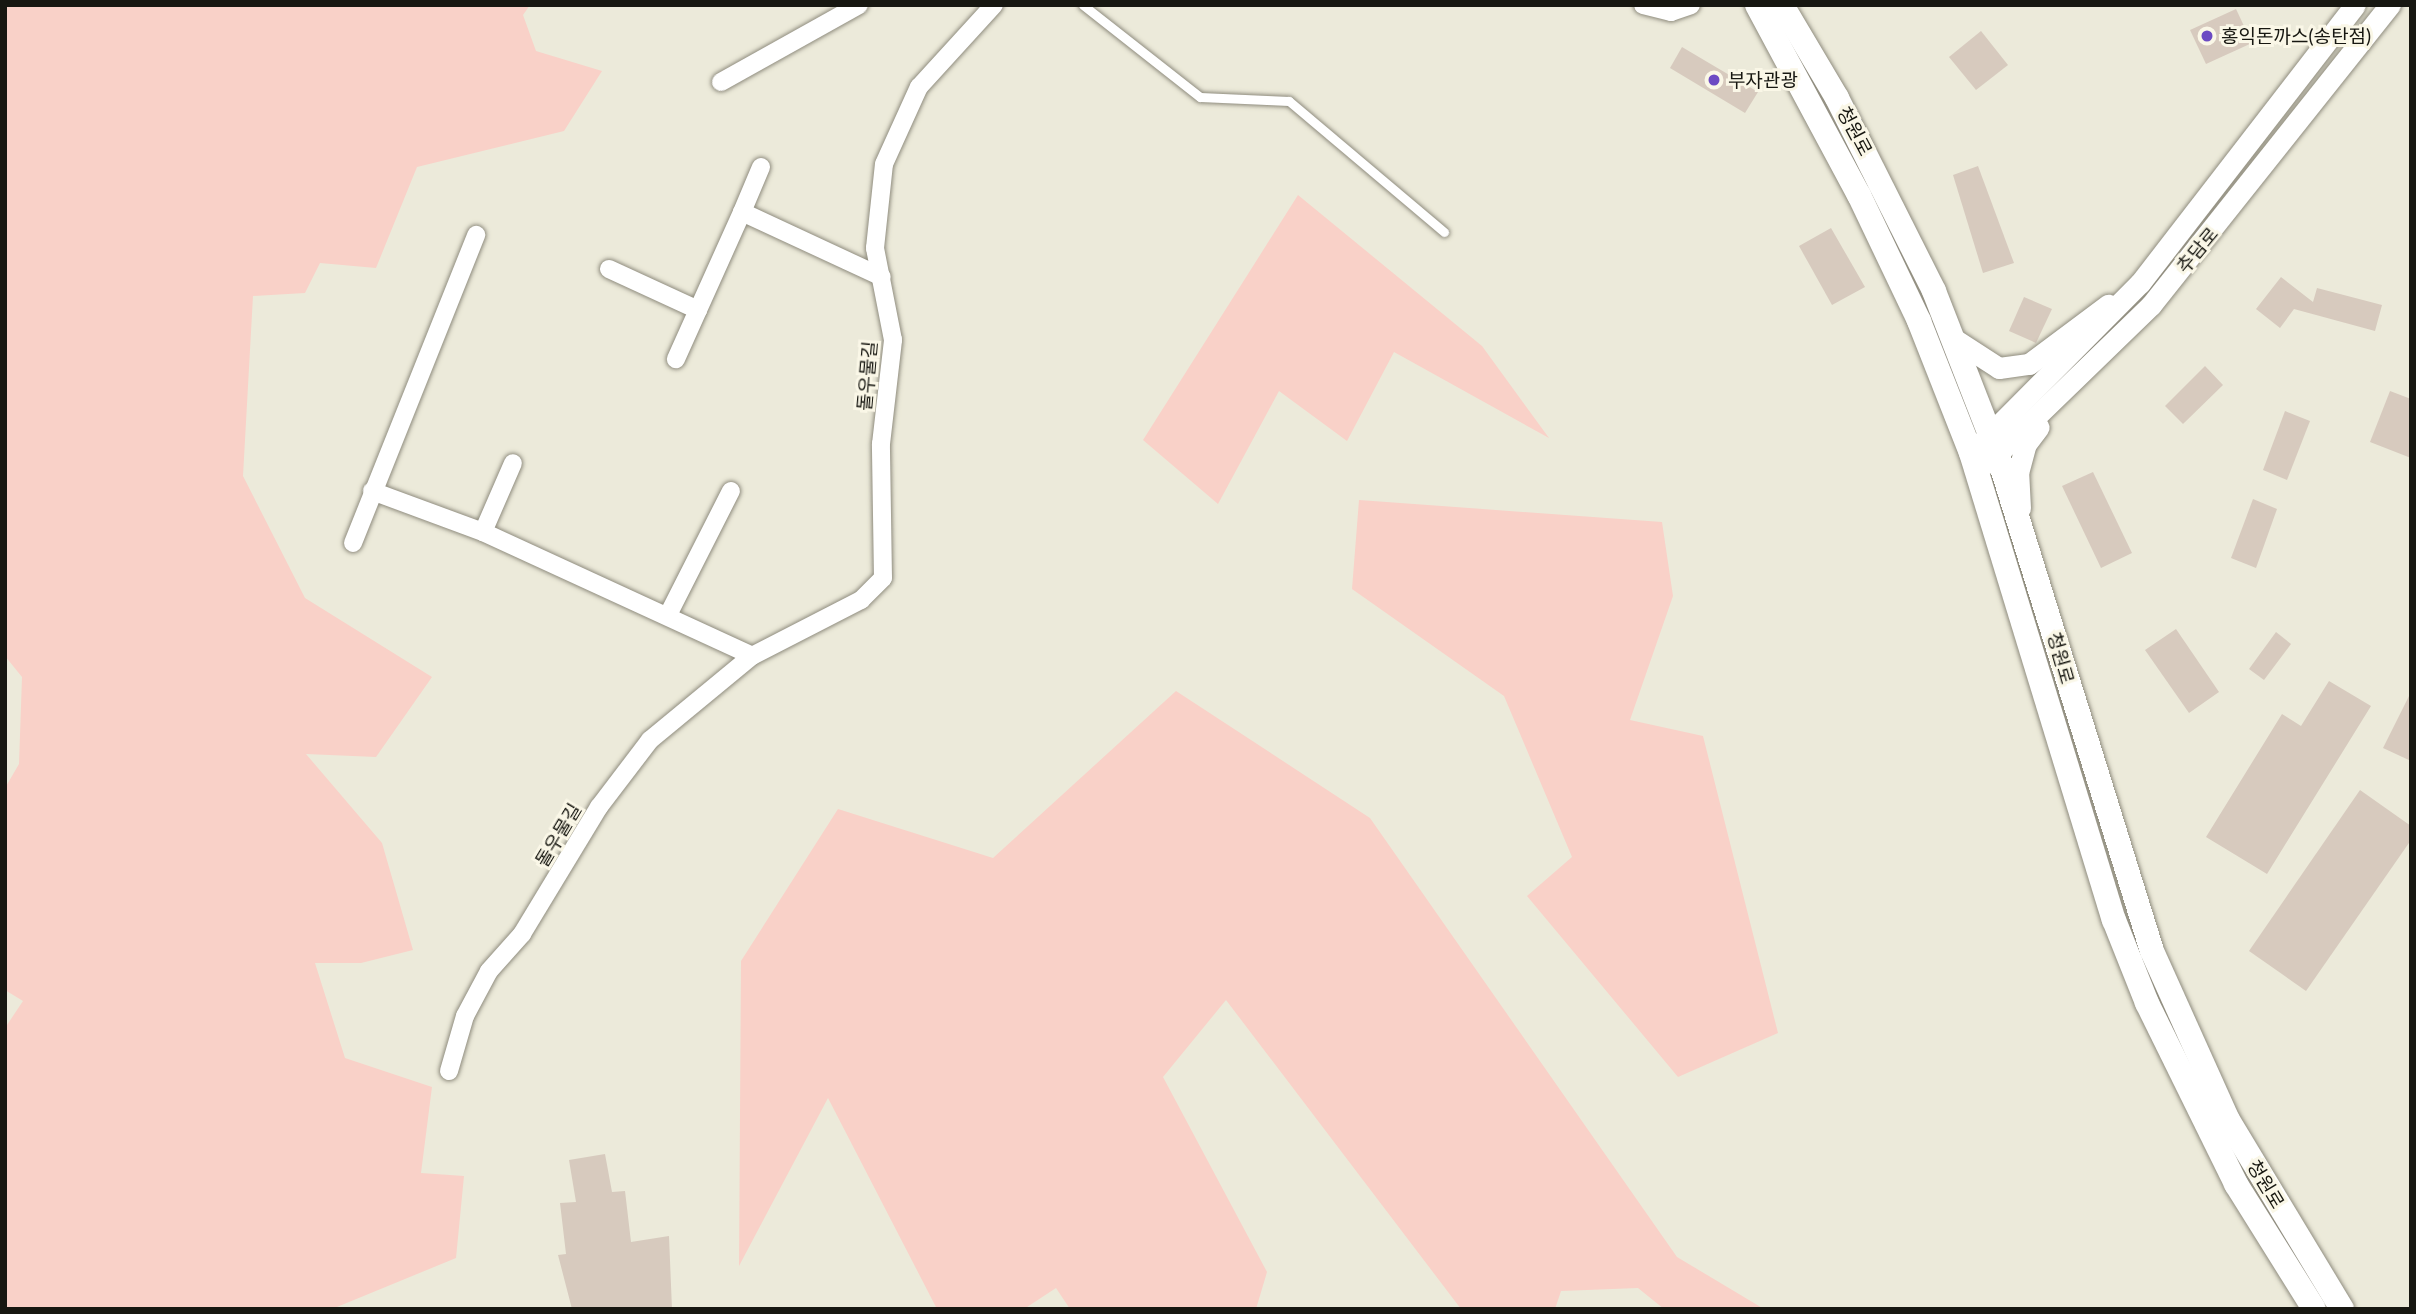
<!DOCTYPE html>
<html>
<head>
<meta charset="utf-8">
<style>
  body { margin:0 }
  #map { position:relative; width:2416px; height:1314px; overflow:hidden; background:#eceada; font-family:Lato,"Noto Sans KR",sans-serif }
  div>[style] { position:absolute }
  .green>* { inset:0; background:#f9d1c8 }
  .building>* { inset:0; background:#d7cabe }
  .roads { filter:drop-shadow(0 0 2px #8f8c7e) drop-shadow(0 0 2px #8f8c7e) }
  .service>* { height:9px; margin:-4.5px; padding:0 4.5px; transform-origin:4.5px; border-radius:4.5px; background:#fff }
  .minor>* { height:18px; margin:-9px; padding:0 9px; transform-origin:9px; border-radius:9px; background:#fff }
  .tertiary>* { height:21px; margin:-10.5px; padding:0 10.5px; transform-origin:10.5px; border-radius:10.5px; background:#fff }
  .secondary>* { height:24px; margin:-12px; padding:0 12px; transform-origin:12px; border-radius:12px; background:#fff }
  .dots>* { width:19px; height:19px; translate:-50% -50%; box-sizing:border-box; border:4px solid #faf7e7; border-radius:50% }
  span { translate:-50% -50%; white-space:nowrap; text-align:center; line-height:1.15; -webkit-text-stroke:6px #faf7e7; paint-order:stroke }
  .poi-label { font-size:19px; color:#171711 }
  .left { translate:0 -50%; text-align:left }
  .street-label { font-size:19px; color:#171711 }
  .frame { position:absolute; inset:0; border:7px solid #171711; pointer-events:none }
</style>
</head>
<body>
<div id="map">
  <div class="green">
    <i style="clip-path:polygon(5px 5px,530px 5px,523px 15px,536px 51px,602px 71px,564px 131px,417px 167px,376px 268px,320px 263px,305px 293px,253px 296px,243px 476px,305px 598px,432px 677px,376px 757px,306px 754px,382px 843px,413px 950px,361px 963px,315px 963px,345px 1058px,432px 1087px,421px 1173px,464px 1176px,456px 1258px,332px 1309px,5px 1309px,5px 1028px,23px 1001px,5px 990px,5px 788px,19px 764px,22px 677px,5px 656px)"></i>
    <i style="clip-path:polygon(1298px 195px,1482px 346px,1549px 438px,1394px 352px,1347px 441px,1279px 391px,1218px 504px,1143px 440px)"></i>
    <i style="clip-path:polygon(1359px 500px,1662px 522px,1673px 596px,1630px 720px,1703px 736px,1778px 1033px,1678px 1077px,1527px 896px,1572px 857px,1504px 696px,1352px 589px)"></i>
    <i style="clip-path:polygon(1176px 691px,1370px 818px,1677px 1257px,1764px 1309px,1664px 1309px,1638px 1288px,1561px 1291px,1555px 1309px,1461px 1309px,1226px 1000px,1163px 1077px,1267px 1272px,1256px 1309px,1070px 1309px,1056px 1288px,1024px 1309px,937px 1309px,828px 1098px,739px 1266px,741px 961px,838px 809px,993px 858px)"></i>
  </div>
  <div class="building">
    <i style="clip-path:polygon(2236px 9px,2252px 43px,2206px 64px,2190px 30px)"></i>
    <i style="clip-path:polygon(1981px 31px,2008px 65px,1976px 90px,1949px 57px)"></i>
    <i style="clip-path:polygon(1682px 47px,1758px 92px,1745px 113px,1670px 68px)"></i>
    <i style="clip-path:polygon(1978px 166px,2014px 263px,1983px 273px,1953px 175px)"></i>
    <i style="clip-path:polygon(1831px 228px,1865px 287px,1832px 305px,1799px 246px)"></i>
    <i style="clip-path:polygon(2281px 277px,2313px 302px,2317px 288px,2382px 305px,2375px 331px,2294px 309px,2280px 328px,2256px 309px)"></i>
    <i style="clip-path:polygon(2024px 297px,2052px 309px,2036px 343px,2009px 331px)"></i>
    <i style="clip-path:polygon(2205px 366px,2223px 385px,2183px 424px,2165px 406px)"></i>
    <i style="clip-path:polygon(2390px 391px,2411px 399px,2411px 458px,2370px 442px)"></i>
    <i style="clip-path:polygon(2285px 411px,2310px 421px,2287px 480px,2263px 470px)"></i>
    <i style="clip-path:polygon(2093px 472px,2132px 553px,2101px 568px,2062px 486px)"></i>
    <i style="clip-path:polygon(2253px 499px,2277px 509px,2256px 568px,2231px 558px)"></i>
    <i style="clip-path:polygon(2176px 629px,2219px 692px,2189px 713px,2145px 650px)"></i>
    <i style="clip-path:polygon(2276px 632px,2291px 644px,2264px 680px,2249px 669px)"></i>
    <i style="clip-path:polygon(2329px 681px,2371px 706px,2267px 874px,2206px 837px,2282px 714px,2301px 726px)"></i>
    <i style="clip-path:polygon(2411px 692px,2411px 761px,2383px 748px)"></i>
    <i style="clip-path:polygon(2360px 790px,2411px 826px,2411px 840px,2306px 991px,2249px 951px)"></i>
    <i style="clip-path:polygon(605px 1154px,612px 1192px,625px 1191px,631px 1242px,669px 1236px,672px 1309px,572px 1309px,558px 1255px,566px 1254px,560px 1203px,576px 1202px,569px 1160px)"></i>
  </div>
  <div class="roads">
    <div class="service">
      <i style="left:1083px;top:5px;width:149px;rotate:38.2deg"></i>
      <i style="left:1200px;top:97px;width:89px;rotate:2.6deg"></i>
      <i style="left:1289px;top:101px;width:203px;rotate:40.2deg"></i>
    </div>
    <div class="minor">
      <i style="left:1643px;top:5px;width:29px;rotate:14deg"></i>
      <i style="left:1671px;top:12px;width:21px;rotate:-19deg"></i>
      <i style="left:721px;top:82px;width:158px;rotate:-29.2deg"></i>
      <i style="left:761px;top:167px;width:49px;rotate:112.9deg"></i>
      <i style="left:742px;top:212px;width:154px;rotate:24.9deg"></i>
      <i style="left:609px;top:269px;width:98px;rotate:24.7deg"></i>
      <i style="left:698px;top:310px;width:54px;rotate:114.2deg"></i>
      <i style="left:698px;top:310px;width:107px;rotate:-65.8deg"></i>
      <i style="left:372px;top:491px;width:118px;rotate:20.3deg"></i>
      <i style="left:483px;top:532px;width:296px;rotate:24.7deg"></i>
      <i style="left:483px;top:532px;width:75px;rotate:-66.5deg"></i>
      <i style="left:353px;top:543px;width:332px;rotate:-68.2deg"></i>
      <i style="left:668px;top:615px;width:139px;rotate:-63.1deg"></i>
      <i style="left:449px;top:1071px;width:57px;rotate:-73.8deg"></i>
      <i style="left:465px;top:1016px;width:51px;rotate:-61.9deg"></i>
      <i style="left:489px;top:971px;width:50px;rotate:-48.3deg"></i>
      <i style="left:522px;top:934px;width:149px;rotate:-58.8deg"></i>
      <i style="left:599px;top:807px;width:84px;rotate:-52.7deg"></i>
      <i style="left:650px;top:740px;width:132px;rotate:-39.5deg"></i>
      <i style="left:752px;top:656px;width:123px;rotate:-27.2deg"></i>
      <i style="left:861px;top:600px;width:31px;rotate:-45deg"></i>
      <i style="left:883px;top:578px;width:134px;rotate:-90.9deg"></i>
      <i style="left:881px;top:444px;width:105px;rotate:-83.4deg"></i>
      <i style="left:893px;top:340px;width:94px;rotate:-101.1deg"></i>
      <i style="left:875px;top:248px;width:84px;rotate:-83.9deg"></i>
      <i style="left:884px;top:164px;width:85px;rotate:-65.6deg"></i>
      <i style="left:919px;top:87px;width:111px;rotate:-47.6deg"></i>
    </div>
    <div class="tertiary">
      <i style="left:1951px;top:337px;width:57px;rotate:32.9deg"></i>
      <i style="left:1999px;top:368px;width:30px;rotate:-8deg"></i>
      <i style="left:2029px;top:364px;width:99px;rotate:-36.8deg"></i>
      <i style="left:1980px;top:444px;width:227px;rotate:-45.2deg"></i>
      <i style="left:2140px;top:283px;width:351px;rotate:-52.3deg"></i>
      <i style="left:1988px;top:463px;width:227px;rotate:-44.1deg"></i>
      <i style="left:2151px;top:305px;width:384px;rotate:-51.5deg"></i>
      <i style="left:2020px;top:508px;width:35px;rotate:-93deg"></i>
      <i style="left:2018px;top:473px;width:30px;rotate:-75deg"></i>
      <i style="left:2026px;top:444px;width:21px;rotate:-53deg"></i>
    </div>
    <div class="secondary">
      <i style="left:1757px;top:5px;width:216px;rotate:61.8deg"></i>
      <i style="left:1859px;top:195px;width:140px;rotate:64.5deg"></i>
      <i style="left:1919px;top:321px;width:142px;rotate:68.5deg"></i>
      <i style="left:1971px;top:453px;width:488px;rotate:73deg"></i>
      <i style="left:2114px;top:920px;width:89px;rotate:68.3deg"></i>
      <i style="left:2147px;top:1003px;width:202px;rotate:63.8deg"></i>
      <i style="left:2236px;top:1184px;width:147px;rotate:58deg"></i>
      <i style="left:1782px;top:5px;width:108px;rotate:59.4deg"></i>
      <i style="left:1837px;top:98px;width:216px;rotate:63.3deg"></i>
      <i style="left:1934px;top:291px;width:176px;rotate:68.7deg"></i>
      <i style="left:1998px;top:455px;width:519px;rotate:72.75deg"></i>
      <i style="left:2152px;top:951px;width:185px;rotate:65.8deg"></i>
      <i style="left:2228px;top:1120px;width:221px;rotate:58.9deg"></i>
    </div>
  </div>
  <div class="dots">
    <i style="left:2207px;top:36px;background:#6c4ac3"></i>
    <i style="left:1714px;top:80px;background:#6c4ac3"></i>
  </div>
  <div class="poi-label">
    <span class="left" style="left:2221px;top:36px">홍익돈까스(송탄점)</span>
    <span class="left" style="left:1728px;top:80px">부자관광</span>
  </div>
  <div class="street-label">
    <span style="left:1855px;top:131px;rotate:62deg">청원로</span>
    <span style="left:2197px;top:250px;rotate:-50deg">추담로</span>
    <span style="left:867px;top:376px;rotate:-85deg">돌우물길</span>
    <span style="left:2061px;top:658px;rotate:74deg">청원로</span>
    <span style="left:558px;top:835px;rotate:-59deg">돌우물길</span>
    <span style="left:2266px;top:1184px;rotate:59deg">청원로</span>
  </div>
  <div class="frame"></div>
</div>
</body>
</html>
